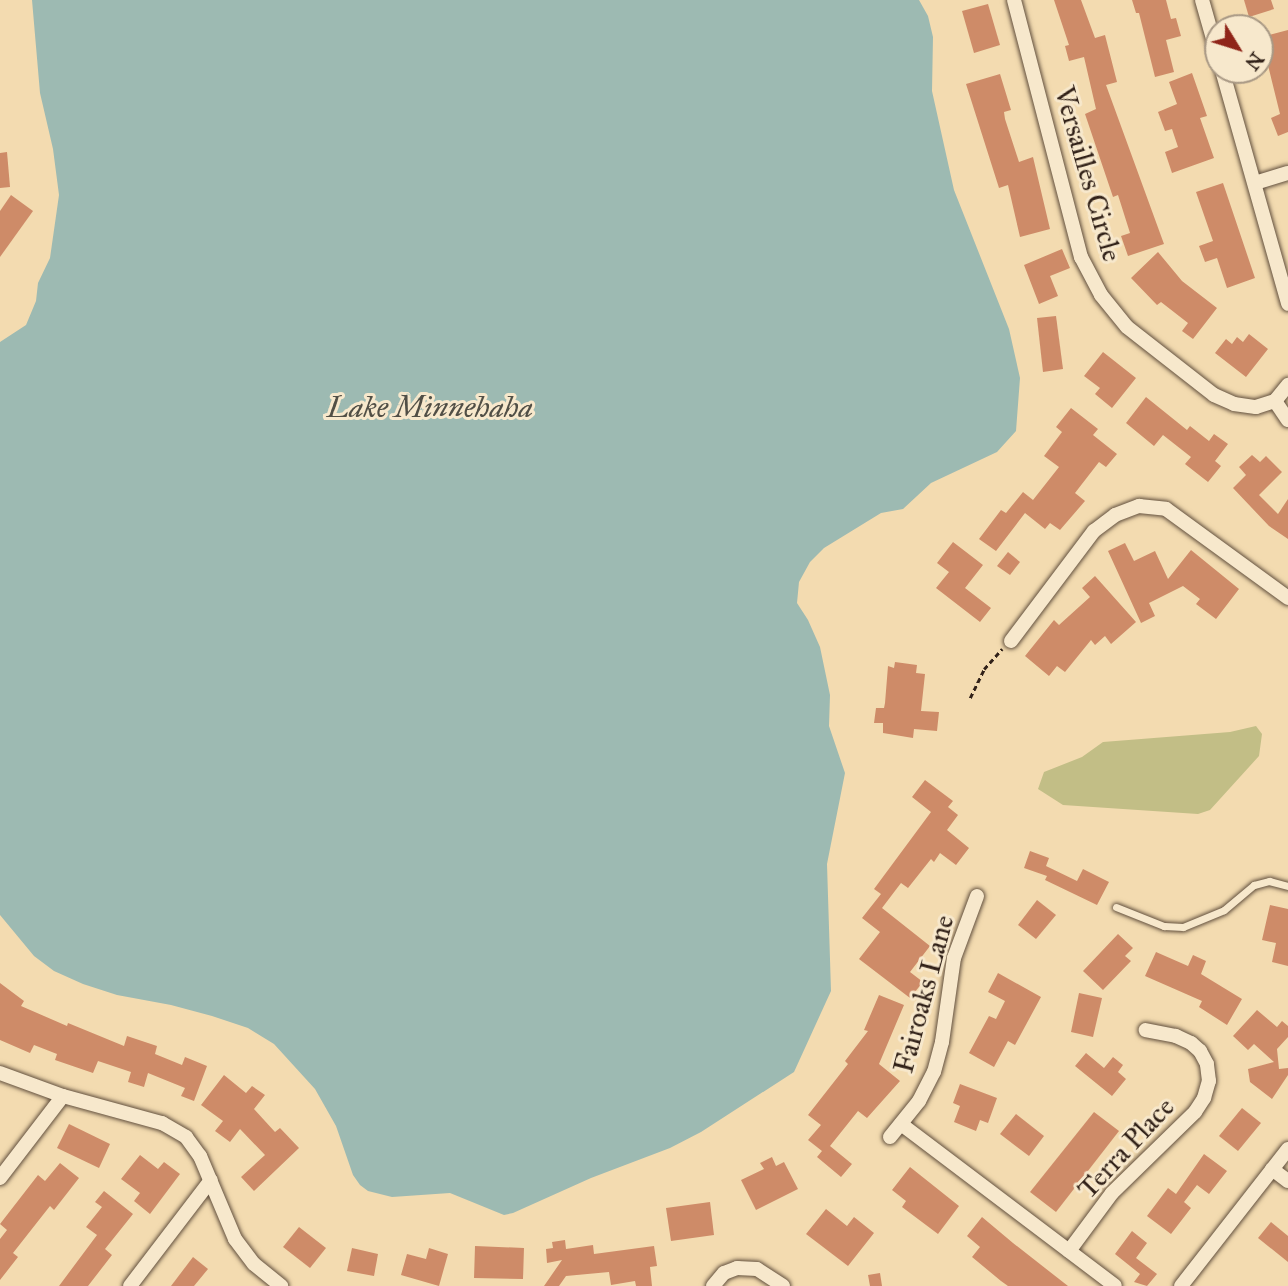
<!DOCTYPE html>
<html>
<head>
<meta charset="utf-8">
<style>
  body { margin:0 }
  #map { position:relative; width:1288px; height:1286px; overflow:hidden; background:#f3dbb0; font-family:"IM FELL Great Primer",serif }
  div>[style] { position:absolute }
  .green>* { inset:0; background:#c2be86 }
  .water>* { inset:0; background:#9dbab2 }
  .building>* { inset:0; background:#ce8b68 }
  .path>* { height:2.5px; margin-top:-1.25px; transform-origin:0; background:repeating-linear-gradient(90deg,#312118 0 5px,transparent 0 8.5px) }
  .roads { filter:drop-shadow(0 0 2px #62503e) drop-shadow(0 0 2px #62503e) }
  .service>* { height:7px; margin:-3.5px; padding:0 3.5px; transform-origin:3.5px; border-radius:3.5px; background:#f7e8cc }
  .minor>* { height:14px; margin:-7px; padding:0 7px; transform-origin:7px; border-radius:7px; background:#f7e8cc }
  span { translate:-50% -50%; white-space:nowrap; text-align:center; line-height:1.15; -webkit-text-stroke:6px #f7e8cc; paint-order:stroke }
  .street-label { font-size:28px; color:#312118 }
  .water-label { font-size:30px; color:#514f46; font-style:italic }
  .north { position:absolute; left:1204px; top:14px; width:70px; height:70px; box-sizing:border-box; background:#f7e8cc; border:2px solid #a89884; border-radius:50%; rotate:128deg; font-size:19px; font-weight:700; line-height:28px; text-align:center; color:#312118 }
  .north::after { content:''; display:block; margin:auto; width:24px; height:32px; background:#8f2418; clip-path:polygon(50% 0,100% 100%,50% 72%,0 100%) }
</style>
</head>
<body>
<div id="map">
  <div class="green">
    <i style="clip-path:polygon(1256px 726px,1262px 734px,1259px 756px,1210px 810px,1198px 814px,1063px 805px,1038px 789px,1044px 772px,1082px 757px,1103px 742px,1230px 732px)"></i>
  </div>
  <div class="water">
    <i style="clip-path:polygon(32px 0,919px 0,928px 16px,933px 37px,932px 91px,954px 190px,1009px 329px,1020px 378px,1016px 431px,997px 452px,931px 483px,903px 509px,881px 513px,824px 548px,810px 562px,799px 582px,797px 603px,808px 620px,820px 647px,830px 695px,829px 726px,845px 773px,827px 864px,831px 991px,794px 1072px,701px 1132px,670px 1148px,591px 1178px,513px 1213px,504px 1215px,450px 1193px,392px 1197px,368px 1191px,360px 1185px,353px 1175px,336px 1126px,315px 1089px,274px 1044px,248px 1028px,212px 1016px,171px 1005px,117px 995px,83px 984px,54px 971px,34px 956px,0 915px,0 342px,26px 325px,36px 301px,38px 283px,50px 258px,59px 195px,53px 149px,40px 93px)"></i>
  </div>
  <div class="building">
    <i style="clip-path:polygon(1054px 0,1081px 0,1095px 38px,1105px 35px,1117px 82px,1106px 85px,1164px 244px,1128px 256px,1121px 236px,1130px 233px,1118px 195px,1113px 197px,1085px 114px,1096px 109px,1084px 57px,1069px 61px,1065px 46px,1069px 45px)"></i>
    <i style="clip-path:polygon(1132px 0,1166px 0,1171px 19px,1176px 18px,1181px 36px,1166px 40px,1174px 72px,1155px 77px,1139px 13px,1136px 13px)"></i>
    <i style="clip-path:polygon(1244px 0,1271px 0,1274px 9px,1249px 17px)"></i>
    <i style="clip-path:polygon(988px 4px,1000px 45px,974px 53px,962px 11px)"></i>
    <i style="clip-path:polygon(1288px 30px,1288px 132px,1278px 136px,1271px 118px,1280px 114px,1261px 37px)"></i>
    <i style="clip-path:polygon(1192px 73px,1207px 116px,1200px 118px,1214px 158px,1172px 173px,1165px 152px,1178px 147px,1172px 129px,1165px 131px,1158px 112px,1177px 104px,1169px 82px)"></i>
    <i style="clip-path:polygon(1000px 74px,1011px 110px,1004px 112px,1005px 119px,1019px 162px,1033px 157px,1050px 229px,1020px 237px,1008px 185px,999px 188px,966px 84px)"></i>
    <i style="clip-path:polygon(7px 152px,10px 187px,0 188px,0 153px)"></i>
    <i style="clip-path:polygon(1223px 183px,1255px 278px,1227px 288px,1217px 258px,1205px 262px,1199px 246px,1213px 241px,1196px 192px)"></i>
    <i style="clip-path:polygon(11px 195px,33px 211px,0 257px,0 211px)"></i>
    <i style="clip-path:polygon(1062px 249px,1070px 268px,1050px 276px,1058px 296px,1039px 304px,1024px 265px)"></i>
    <i style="clip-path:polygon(1158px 252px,1182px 281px,1217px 308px,1193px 339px,1182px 331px,1188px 323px,1161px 302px,1157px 305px,1131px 278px)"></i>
    <i style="clip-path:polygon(1056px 316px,1063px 369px,1043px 372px,1037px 318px)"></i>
    <i style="clip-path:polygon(1249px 334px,1268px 349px,1246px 377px,1215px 353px,1226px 339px,1232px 344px,1237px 337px,1243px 342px)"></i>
    <i style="clip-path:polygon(1103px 352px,1136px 378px,1112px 408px,1095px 394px,1100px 388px,1084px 376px)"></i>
    <i style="clip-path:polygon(1146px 397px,1187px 430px,1190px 426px,1209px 441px,1214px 434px,1228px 444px,1215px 461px,1221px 466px,1208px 482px,1185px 464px,1191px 457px,1163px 435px,1154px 446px,1126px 423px)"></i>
    <i style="clip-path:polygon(1071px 408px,1098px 429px,1093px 435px,1117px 454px,1106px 467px,1099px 462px,1075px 493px,1085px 501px,1060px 530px,1050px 523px,1045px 529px,1025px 513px,996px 551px,979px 539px,1001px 510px,1006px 513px,1023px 492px,1033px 500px,1059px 467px,1044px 456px,1062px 432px,1056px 427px)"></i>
    <i style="clip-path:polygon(1252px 455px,1260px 462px,1266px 456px,1282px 472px,1259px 495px,1278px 514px,1288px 499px,1288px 539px,1269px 526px,1233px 488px,1246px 475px,1239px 467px)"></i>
    <i style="clip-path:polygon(953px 542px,983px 565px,965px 588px,991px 608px,980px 622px,936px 588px,949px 572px,937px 563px)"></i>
    <i style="clip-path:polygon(1125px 543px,1134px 561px,1155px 551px,1168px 579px,1191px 550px,1239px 589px,1216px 619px,1196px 604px,1200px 599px,1183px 586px,1149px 603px,1155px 616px,1141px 623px,1108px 551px)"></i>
    <i style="clip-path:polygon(1008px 552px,1020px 562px,1010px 575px,997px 566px)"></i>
    <i style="clip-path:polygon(1095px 576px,1136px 622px,1111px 644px,1105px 636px,1095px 645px,1091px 640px,1065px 672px,1057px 666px,1049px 676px,1025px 656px,1054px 620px,1059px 625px,1090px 597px,1082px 588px)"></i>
    <i style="clip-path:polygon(895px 662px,917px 665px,916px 673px,925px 674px,921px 711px,939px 712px,937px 731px,914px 729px,913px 738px,883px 733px,883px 723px,874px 723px,876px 708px,884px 708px,885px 703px,888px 666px,894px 668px)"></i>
    <i style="clip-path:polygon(925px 780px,953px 801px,948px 807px,958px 815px,947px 830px,969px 848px,956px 865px,940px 853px,934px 862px,931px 859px,908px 888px,901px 883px,882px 908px,930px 946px,910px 972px,923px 982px,910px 998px,859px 959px,880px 932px,862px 918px,881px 894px,874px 889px,931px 812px,912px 797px)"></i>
    <i style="clip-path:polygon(1030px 851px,1049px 858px,1046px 866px,1077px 881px,1083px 869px,1109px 882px,1097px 905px,1045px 880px,1047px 876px,1024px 868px)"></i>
    <i style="clip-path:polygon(1037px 900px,1056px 915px,1036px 939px,1018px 925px)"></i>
    <i style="clip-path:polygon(1270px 905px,1288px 909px,1288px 966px,1272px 962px,1276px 943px,1262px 940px)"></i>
    <i style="clip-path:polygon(1118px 934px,1133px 948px,1125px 956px,1131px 961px,1103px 990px,1083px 971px)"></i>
    <i style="clip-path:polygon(1156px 952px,1188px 966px,1193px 955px,1206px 961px,1201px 974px,1242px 999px,1227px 1025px,1199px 1007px,1202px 1001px,1145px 976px)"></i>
    <i style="clip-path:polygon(998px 973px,1041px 997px,1015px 1045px,1008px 1041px,994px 1067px,969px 1053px,989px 1016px,996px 1019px,1005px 1001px,988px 992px)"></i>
    <i style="clip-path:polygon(0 983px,24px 1001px,21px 1006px,67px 1026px,68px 1023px,124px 1046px,127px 1036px,157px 1046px,155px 1054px,182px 1065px,185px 1057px,207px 1066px,194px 1101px,181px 1096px,185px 1088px,148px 1073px,144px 1087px,128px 1082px,131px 1072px,98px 1061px,93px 1073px,55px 1060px,57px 1054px,34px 1045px,30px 1053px,0 1040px)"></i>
    <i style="clip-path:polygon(1079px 993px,1102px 998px,1093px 1037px,1071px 1032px)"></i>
    <i style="clip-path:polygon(879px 995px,904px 1005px,879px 1064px,900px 1081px,867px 1118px,858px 1111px,830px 1146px,852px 1164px,841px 1177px,817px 1157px,822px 1151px,808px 1140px,821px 1125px,808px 1115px,848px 1064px,845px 1061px,868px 1031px,864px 1030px)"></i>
    <i style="clip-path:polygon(1257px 1010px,1277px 1027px,1282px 1021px,1288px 1026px,1288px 1037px,1277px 1049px,1279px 1069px,1288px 1068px,1288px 1075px,1272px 1099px,1250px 1082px,1248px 1069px,1274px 1062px,1254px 1044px,1248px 1050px,1233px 1036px)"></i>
    <i style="clip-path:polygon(1086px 1053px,1104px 1068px,1113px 1057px,1123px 1065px,1118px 1072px,1126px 1079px,1112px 1096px,1075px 1066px)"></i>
    <i style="clip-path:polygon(224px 1075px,246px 1093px,252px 1086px,265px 1095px,254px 1109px,275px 1132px,280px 1128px,299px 1148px,254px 1191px,241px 1177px,265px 1155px,240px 1129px,230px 1142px,215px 1131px,223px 1121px,201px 1105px)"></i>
    <i style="clip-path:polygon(960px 1084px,997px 1098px,988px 1123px,980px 1120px,976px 1131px,954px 1122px,960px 1106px,953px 1103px)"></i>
    <i style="clip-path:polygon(1242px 1108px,1261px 1123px,1238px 1151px,1219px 1136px)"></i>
    <i style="clip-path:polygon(1094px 1112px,1119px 1131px,1056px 1212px,1030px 1192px)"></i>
    <i style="clip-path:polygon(1016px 1114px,1044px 1136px,1029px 1156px,1000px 1134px)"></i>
    <i style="clip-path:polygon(69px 1124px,110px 1144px,99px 1168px,57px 1148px)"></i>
    <i style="clip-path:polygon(1204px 1154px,1227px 1171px,1209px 1194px,1197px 1185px,1184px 1202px,1191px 1208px,1171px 1234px,1147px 1216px,1168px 1188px,1176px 1194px)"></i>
    <i style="clip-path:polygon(140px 1155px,158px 1169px,164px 1162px,180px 1174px,150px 1214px,134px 1201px,140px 1193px,121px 1179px)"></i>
    <i style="clip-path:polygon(772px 1157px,776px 1166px,784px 1162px,798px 1189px,756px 1210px,741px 1180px,764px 1169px,760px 1163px)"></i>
    <i style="clip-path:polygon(60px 1163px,79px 1178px,54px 1210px,50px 1206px,13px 1253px,18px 1257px,0 1280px,0 1239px,7px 1230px,0 1224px,38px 1175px,45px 1181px)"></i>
    <i style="clip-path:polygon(910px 1167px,959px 1206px,938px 1234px,902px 1207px,906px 1201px,892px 1190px)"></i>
    <i style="clip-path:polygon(104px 1191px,133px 1214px,105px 1249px,112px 1255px,88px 1286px,59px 1286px,97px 1235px,86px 1227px,102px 1207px,95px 1202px)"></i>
    <i style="clip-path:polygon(710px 1202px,714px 1235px,671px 1241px,666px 1208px)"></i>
    <i style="clip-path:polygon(826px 1209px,847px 1226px,854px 1217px,874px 1233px,848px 1266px,806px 1234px)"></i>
    <i style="clip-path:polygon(982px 1217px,1013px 1243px,1068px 1286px,1008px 1286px,1001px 1281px,972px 1257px,980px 1247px,967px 1236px)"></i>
    <i style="clip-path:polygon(1271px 1222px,1288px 1236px,1288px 1262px,1258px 1238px)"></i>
    <i style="clip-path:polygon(299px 1227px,326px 1248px,310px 1268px,283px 1247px)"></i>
    <i style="clip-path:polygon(1132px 1231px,1147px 1243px,1136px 1258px,1157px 1274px,1147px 1286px,1134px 1282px,1140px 1274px,1115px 1254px)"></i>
    <i style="clip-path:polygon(565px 1240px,566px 1249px,593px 1245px,594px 1254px,654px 1246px,657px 1266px,650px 1267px,652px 1286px,636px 1286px,635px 1281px,611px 1285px,609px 1272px,566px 1276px,559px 1286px,544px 1286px,562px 1260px,547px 1263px,546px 1249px,553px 1248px,552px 1242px)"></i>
    <i style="clip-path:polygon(475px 1246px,524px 1248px,523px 1279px,474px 1278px)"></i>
    <i style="clip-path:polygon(352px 1248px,378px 1254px,374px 1276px,347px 1271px)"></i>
    <i style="clip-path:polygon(429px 1248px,448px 1254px,439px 1286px,401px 1275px,407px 1254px,426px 1259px)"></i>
    <i style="clip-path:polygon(193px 1257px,208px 1269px,194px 1286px,171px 1286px)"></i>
    <i style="clip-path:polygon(880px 1273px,882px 1286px,870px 1286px,868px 1275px)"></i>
  </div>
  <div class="path">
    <i style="left:970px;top:698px;width:32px;rotate:-64deg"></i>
    <i style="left:984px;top:669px;width:27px;rotate:-48deg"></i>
  </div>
  <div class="roads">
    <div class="service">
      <i style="left:1116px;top:907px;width:52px;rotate:21.6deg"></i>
      <i style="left:1164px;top:926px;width:19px;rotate:3deg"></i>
      <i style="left:1183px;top:927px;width:44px;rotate:-22.5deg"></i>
      <i style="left:1224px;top:910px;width:39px;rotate:-40deg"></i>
      <i style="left:1254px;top:885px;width:16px;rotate:-15deg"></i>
      <i style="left:1269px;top:881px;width:20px;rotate:15deg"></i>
    </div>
    <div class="minor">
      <i style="left:1014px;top:0;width:266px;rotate:75.4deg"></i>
      <i style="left:1081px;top:257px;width:43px;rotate:62.2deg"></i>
      <i style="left:1101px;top:295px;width:41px;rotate:50.9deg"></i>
      <i style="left:1127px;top:327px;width:110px;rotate:38deg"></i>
      <i style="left:1214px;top:395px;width:22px;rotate:24deg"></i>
      <i style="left:1234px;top:404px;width:22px;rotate:8deg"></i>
      <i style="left:1256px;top:407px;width:20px;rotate:-18deg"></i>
      <i style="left:1275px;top:401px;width:21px;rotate:-51deg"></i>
      <i style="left:1202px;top:0;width:58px;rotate:74.1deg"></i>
      <i style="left:1222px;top:70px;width:243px;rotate:74.2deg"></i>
      <i style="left:1255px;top:183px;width:34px;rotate:-17deg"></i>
      <i style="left:1275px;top:401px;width:23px;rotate:56deg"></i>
      <i style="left:1011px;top:641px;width:138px;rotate:-53deg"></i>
      <i style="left:1094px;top:531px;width:26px;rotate:-37deg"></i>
      <i style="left:1115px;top:515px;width:26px;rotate:-21deg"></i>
      <i style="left:1139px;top:506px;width:27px;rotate:6deg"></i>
      <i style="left:1166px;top:509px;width:151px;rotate:36.1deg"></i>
      <i style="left:0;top:1073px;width:67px;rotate:20.1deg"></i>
      <i style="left:63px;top:1096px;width:103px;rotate:15.3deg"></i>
      <i style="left:162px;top:1123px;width:28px;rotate:30deg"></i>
      <i style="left:186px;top:1137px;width:24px;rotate:54deg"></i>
      <i style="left:200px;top:1156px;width:90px;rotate:67.1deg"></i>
      <i style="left:235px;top:1239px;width:31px;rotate:53deg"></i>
      <i style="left:254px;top:1264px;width:35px;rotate:39deg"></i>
      <i style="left:901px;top:1124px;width:268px;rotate:37.1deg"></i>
      <i style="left:890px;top:1137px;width:46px;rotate:-51.1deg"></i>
      <i style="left:919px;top:1101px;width:33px;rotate:-63deg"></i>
      <i style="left:934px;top:1072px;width:31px;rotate:-75deg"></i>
      <i style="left:942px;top:1042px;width:85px;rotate:-81.9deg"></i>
      <i style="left:954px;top:958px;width:66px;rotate:-69.6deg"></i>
      <i style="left:1272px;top:1169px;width:20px;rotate:37deg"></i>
      <i style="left:0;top:1178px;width:103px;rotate:-52.5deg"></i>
      <i style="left:1069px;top:1251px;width:72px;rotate:-53.4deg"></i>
      <i style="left:1112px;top:1193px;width:116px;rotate:-44.3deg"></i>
      <i style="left:1195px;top:1112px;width:17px;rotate:-57deg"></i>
      <i style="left:1204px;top:1098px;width:18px;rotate:-74deg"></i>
      <i style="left:1209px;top:1081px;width:17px;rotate:-97deg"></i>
      <i style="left:1207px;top:1064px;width:15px;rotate:-118deg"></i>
      <i style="left:1200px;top:1051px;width:12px;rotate:-138deg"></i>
      <i style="left:1191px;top:1043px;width:17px;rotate:-155deg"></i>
      <i style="left:1176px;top:1036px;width:31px;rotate:-169deg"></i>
      <i style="left:130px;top:1286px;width:133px;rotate:-52.6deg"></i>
      <i style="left:713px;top:1286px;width:17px;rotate:-50deg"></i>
      <i style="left:724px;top:1273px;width:14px;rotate:-21deg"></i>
      <i style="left:737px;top:1268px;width:20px;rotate:3deg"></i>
      <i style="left:757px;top:1269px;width:31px;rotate:33deg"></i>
      <i style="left:1181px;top:1286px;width:174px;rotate:-52deg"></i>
    </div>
  </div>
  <div class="street-label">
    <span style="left:1088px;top:174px;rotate:74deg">Versailles Circle</span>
    <span style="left:924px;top:994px;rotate:-75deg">Fairoaks Lane</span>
    <span style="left:1126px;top:1148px;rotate:-47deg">Terra Place</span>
  </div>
  <div class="water-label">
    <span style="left:430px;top:407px">Lake Minnehaha</span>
  </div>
  <div class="north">N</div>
</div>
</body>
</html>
